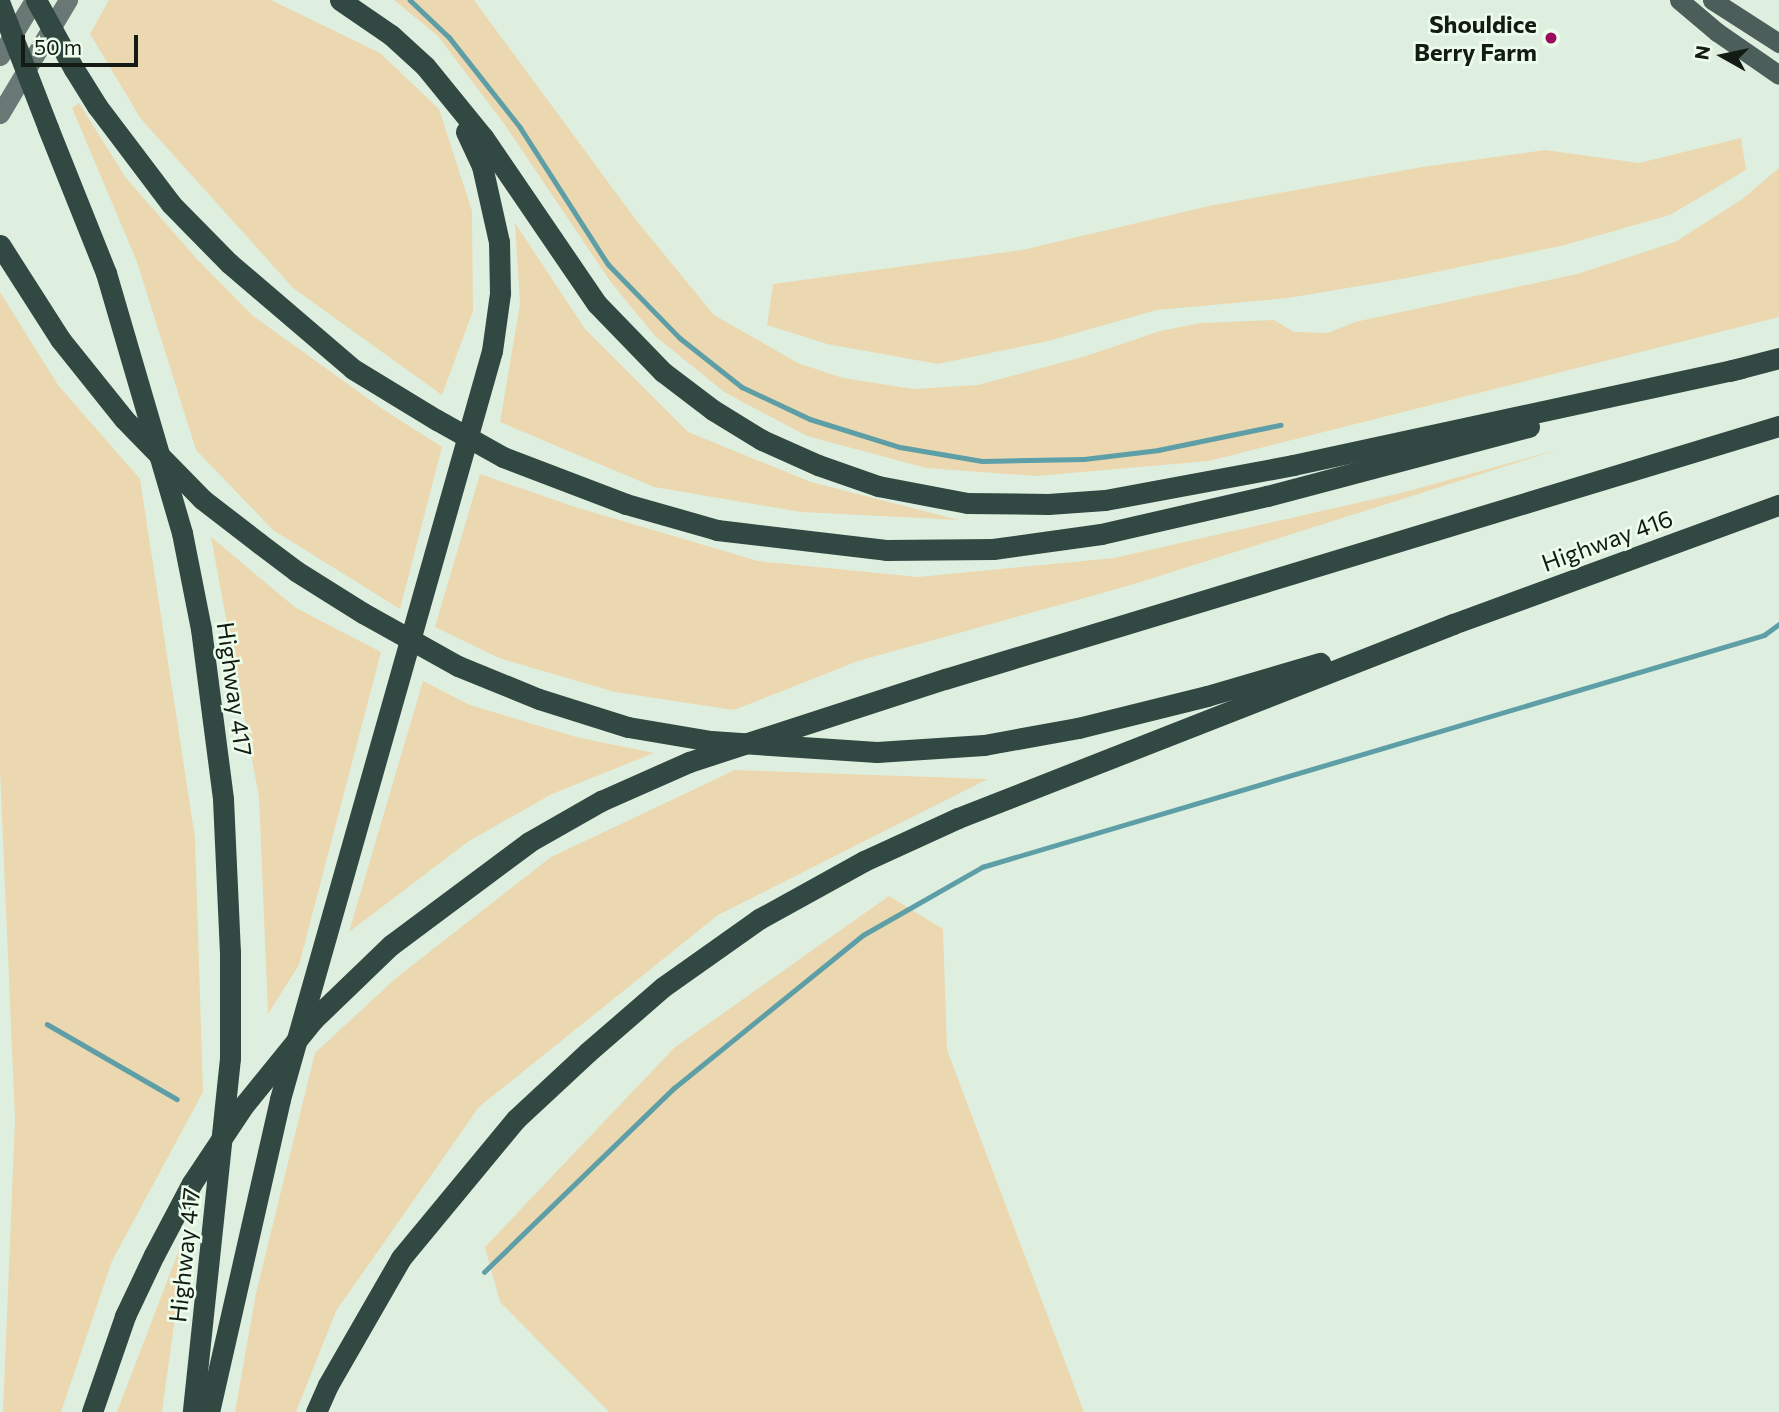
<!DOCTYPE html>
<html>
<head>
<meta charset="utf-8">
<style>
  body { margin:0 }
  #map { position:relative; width:1779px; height:1412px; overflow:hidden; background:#deefdf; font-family:Commissioner,sans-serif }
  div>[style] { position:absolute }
  .green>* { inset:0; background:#ebd8b1 }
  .stream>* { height:4.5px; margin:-2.25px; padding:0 2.25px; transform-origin:2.25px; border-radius:2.25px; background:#5e9ea6 }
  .secondary>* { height:19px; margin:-9.5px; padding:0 9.5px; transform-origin:9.5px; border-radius:9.5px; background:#697874 }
  .primary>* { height:19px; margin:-9.5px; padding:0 9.5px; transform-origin:9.5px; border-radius:9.5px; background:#4b5e59 }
  .motorway>* { height:21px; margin:-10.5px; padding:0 10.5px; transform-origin:10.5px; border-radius:10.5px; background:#324842 }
  .motorway-bridge>* { height:21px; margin:-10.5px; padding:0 10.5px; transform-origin:10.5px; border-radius:10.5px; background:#324842 }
  .dots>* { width:19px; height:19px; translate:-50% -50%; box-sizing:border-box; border:4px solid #ecfdec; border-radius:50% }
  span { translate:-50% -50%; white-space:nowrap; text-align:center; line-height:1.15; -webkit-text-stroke:5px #ecfdec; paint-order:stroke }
  .poi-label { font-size:24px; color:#141a14; font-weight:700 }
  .right { translate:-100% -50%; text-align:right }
  .street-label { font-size:24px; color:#141a14 }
  .north { position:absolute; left:1688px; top:21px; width:70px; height:70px; -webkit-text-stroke:5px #ecfdec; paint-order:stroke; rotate:279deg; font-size:19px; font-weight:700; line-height:28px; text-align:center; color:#141a14 }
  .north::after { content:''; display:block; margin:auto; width:24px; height:32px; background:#141a14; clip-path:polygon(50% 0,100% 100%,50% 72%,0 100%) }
  .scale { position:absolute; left:21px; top:35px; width:117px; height:32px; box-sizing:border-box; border:4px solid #141a14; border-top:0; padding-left:9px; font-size:21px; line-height:24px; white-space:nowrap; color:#141a14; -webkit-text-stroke:5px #ecfdec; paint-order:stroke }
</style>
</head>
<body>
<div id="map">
  <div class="green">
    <i style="clip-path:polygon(109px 0,271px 0,380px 53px,439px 109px,472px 211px,473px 311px,442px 395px,293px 288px,141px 119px,90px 34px)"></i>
    <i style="clip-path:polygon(394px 0,474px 0,636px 220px,714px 315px,798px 363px,843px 378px,913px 389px,978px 385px,1086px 356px,1160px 331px,1201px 323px,1274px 320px,1294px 332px,1328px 333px,1355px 322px,1577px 274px,1675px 242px,1741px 200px,1779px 168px,1779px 317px,1209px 461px,1036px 476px,926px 468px,807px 436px,724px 392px,654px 335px,610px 281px,505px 125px,438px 36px)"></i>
    <i style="clip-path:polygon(79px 103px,126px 178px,196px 258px,252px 315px,381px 408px,442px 447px,400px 609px,273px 530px,196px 450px,137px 262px,72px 108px)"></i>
    <i style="clip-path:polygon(1741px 138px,1746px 170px,1670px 215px,1565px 245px,1407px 278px,1288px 298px,1157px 310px,1048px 341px,938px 364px,827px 344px,767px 325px,773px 284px,1022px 250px,1209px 206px,1422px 167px,1545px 150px,1639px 163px)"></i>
    <i style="clip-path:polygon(515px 223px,585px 329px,688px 432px,811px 482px,959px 520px,801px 512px,654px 487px,500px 422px,520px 304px)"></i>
    <i style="clip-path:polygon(0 292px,58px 385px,140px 479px,195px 838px,203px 1092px,112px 1261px,61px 1412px,3px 1412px,15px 1119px,0 771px)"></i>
    <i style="clip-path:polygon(1560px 449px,1131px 585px,858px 661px,734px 710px,615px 692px,499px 658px,435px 627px,480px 474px,575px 507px,758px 561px,918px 577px,1114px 558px,1401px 493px)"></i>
    <i style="clip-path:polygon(211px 537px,296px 608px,381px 652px,299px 965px,268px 1014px,259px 797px)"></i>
    <i style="clip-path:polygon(423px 681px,470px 705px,576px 737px,654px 753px,552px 794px,469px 841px,349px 932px)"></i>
    <i style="clip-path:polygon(735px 770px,988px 779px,718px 915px,479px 1107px,336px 1311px,296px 1412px,235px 1412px,256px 1293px,315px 1053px,396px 978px,551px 857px)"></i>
    <i style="clip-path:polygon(889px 896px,943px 929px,947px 1050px,1084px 1412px,609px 1412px,500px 1302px,485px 1247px,674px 1048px)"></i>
    <i style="clip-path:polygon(187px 1229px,162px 1412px,117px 1412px)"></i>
  </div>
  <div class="stream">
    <i style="left:410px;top:0;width:54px;rotate:43.5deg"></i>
    <i style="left:449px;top:37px;width:115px;rotate:51.7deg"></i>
    <i style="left:520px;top:127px;width:163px;rotate:57.3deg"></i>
    <i style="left:608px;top:264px;width:103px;rotate:45.8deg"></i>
    <i style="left:680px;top:338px;width:79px;rotate:38.3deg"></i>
    <i style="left:742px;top:387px;width:75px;rotate:25.2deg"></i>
    <i style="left:810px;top:419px;width:94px;rotate:17.3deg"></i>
    <i style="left:900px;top:447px;width:83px;rotate:9.7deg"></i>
    <i style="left:982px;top:461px;width:102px;rotate:-1.1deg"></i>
    <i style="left:1084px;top:459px;width:75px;rotate:-6.9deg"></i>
    <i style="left:1158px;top:450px;width:125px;rotate:-11.6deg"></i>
    <i style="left:47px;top:1024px;width:150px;rotate:30deg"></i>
    <i style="left:484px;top:1272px;width:264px;rotate:-44.1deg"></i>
    <i style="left:674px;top:1088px;width:243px;rotate:-39deg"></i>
    <i style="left:863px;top:935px;width:137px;rotate:-29.7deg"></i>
    <i style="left:982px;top:867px;width:816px;rotate:-16.52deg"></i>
    <i style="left:1764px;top:635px;width:19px;rotate:-36deg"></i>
  </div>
  <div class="secondary">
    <i style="left:0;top:56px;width:66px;rotate:-58.7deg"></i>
    <i style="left:0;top:114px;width:133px;rotate:-59.2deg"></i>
  </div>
  <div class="primary">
    <i style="left:1679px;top:0;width:50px;rotate:40.1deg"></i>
    <i style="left:1717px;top:32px;width:75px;rotate:34.7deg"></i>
    <i style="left:1712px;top:0;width:80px;rotate:32.7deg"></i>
  </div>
  <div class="motorway">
    <i style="left:340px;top:0;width:62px;rotate:34.5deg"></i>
    <i style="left:391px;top:35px;width:46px;rotate:42.4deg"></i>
    <i style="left:425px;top:66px;width:92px;rotate:50.8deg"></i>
    <i style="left:483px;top:137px;width:202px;rotate:55.7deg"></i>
    <i style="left:597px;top:304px;width:95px;rotate:45.9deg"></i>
    <i style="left:663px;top:372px;width:63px;rotate:37.2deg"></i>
    <i style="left:713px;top:410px;width:57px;rotate:31.5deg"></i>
    <i style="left:762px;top:440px;width:61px;rotate:24.1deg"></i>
    <i style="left:818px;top:465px;width:64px;rotate:19.3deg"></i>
    <i style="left:878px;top:486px;width:91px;rotate:10.8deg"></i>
    <i style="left:967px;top:503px;width:81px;rotate:0.7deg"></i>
    <i style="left:1048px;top:504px;width:57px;rotate:-4deg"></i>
    <i style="left:1105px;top:500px;width:191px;rotate:-10.5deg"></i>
    <i style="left:1293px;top:465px;width:459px;rotate:-12.2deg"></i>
    <i style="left:74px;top:69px;width:44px;rotate:58.1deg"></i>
    <i style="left:97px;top:106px;width:123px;rotate:52.9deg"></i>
    <i style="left:171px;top:204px;width:83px;rotate:45.5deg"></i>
    <i style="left:229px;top:263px;width:163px;rotate:40.5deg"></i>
    <i style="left:353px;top:369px;width:98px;rotate:31.3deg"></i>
    <i style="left:48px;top:128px;width:156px;rotate:68.2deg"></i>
    <i style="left:106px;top:273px;width:271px;rotate:73.7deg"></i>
    <i style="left:182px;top:533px;width:98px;rotate:78.8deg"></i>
    <i style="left:201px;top:629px;width:171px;rotate:82.6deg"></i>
    <i style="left:223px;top:799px;width:152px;rotate:87.4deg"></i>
    <i style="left:230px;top:951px;width:107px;rotate:90deg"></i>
    <i style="left:230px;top:1058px;width:356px;rotate:96deg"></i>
    <i style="left:0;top:245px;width:112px;rotate:57.4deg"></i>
    <i style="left:1729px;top:371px;width:52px;rotate:-14.6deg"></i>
    <i style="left:503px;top:457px;width:132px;rotate:20.9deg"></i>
    <i style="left:626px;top:504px;width:95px;rotate:15.9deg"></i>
    <i style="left:717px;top:530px;width:170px;rotate:6.7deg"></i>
    <i style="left:886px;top:550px;width:107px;rotate:-0.5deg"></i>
    <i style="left:993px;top:549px;width:109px;rotate:-7.9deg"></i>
    <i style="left:1101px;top:534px;width:170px;rotate:-12.9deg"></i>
    <i style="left:1267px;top:496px;width:271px;rotate:-14.8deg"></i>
    <i style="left:259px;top:543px;width:46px;rotate:37.1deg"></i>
    <i style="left:296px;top:571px;width:79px;rotate:32.1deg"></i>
    <i style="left:458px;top:666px;width:87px;rotate:22.2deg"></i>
    <i style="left:539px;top:699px;width:93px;rotate:17.5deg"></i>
    <i style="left:877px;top:752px;width:107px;rotate:-3.7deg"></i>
    <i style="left:984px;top:745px;width:96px;rotate:-10.3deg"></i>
    <i style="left:1078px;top:728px;width:133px;rotate:-13.9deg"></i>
    <i style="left:1207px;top:696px;width:118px;rotate:-16.3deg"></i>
    <i style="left:391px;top:945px;width:172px;rotate:-36.7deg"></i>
    <i style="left:529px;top:842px;width:83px;rotate:-29.7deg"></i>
    <i style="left:601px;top:801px;width:96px;rotate:-23.9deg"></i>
    <i style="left:689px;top:762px;width:269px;rotate:-18deg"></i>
    <i style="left:945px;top:679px;width:872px;rotate:-16.88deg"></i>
    <i style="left:92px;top:1412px;width:102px;rotate:-71deg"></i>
    <i style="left:125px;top:1316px;width:68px;rotate:-64.6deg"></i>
    <i style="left:209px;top:1412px;width:321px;rotate:-77.2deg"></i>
    <i style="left:280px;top:1099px;width:777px;rotate:-74.18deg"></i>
    <i style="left:492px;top:351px;width:59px;rotate:-82.1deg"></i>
    <i style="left:500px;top:293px;width:51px;rotate:-91.1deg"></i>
    <i style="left:499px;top:242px;width:78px;rotate:-102.6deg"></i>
    <i style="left:482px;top:166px;width:38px;rotate:-115deg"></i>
    <i style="left:316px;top:1412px;width:30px;rotate:-66deg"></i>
    <i style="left:328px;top:1385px;width:146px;rotate:-60.1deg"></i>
    <i style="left:401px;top:1258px;width:180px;rotate:-50.4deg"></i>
    <i style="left:516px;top:1119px;width:98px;rotate:-42.9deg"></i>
    <i style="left:588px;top:1052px;width:99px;rotate:-40.9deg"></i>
    <i style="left:663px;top:987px;width:118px;rotate:-35.3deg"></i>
    <i style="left:759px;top:919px;width:120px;rotate:-28.9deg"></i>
    <i style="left:864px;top:861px;width:103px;rotate:-24.6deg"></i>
    <i style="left:958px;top:818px;width:532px;rotate:-21.4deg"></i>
    <i style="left:1453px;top:624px;width:347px;rotate:-20.1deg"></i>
  </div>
  <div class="motorway-bridge">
    <i style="left:36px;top:0;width:79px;rotate:61.2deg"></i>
    <i style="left:0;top:4px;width:133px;rotate:68.8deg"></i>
    <i style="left:60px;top:339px;width:102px;rotate:51.3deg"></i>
    <i style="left:124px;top:419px;width:112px;rotate:45.7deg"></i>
    <i style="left:202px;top:499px;width:72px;rotate:37.7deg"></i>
    <i style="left:437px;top:420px;width:76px;rotate:29.3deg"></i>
    <i style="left:363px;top:613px;width:109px;rotate:29.2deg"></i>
    <i style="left:628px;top:727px;width:84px;rotate:9.6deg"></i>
    <i style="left:711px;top:741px;width:166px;rotate:3.8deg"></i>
    <i style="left:154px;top:1255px;width:81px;rotate:-62.2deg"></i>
    <i style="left:192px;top:1183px;width:94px;rotate:-56.3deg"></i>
    <i style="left:244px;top:1105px;width:111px;rotate:-50.9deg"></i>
    <i style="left:314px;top:1019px;width:107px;rotate:-43.9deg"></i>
  </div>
  <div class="dots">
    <i style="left:1551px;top:38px;background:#9b0c5c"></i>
  </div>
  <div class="poi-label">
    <span class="right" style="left:1537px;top:38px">Shouldice<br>Berry Farm</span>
  </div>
  <div class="street-label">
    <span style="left:1607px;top:540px;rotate:-20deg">Highway 416</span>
    <span style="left:235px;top:689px;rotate:82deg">Highway 417</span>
    <span style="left:184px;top:1255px;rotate:-84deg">Highway 417</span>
  </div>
  <div class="north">N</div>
  <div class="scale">50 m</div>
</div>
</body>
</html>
